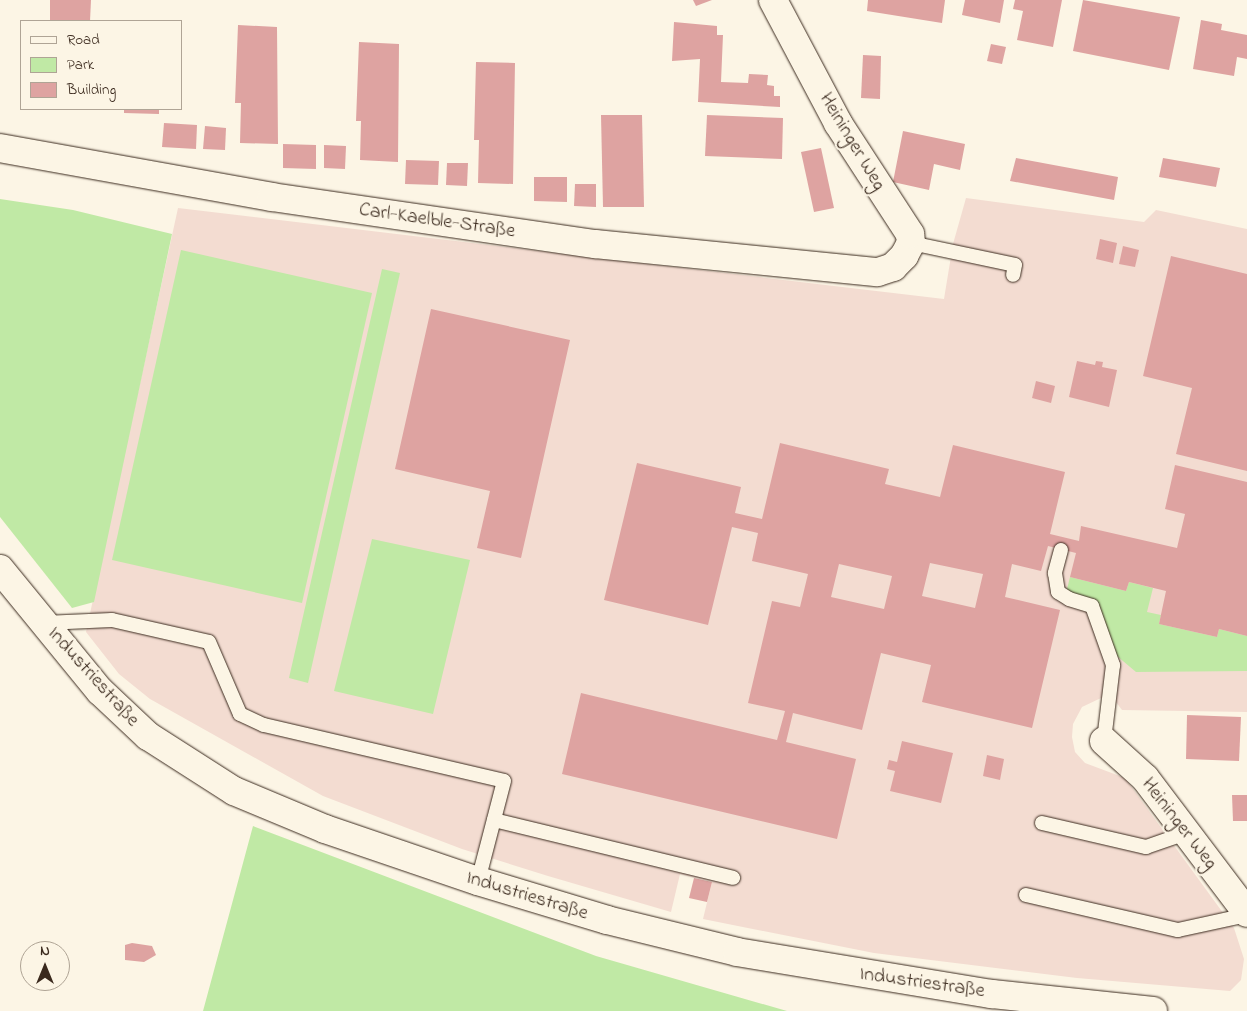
<!DOCTYPE html>
<html>
<head>
<meta charset="utf-8">
<style>
  body { margin:0 }
  #map { position:relative; width:1247px; height:1011px; overflow:hidden; background:#fcf5e5; font-family:"Indie Flower",sans-serif }
  div>[style] { position:absolute }
  .built>* { inset:0; background:#f3dcd1 }
  .green>* { inset:0; background:#c0e9a5 }
  .building>* { inset:0; background:#dea3a1 }
  .roads { filter:drop-shadow(0 0 1px #3b2a1e) drop-shadow(0 0 1px #3b2a1e) }
  .service>* { height:14px; margin:-7px; padding:0 7px; transform-origin:7px; border-radius:7px; background:#fcf5e5 }
  .minor>* { height:28px; margin:-14px; padding:0 14px; transform-origin:14px; border-radius:14px; background:#fcf5e5 }
  span { translate:-50% -50%; white-space:nowrap; text-align:center; line-height:1.15; -webkit-text-stroke:4.5px #fcf5e5; paint-order:stroke }
  .street-label { font-size:20px; color:#3b2a1e }
  .legend { position:absolute; left:20px; top:20px; width:162px; height:90px; box-sizing:border-box; background:#fcf5e5; border:1px solid #afa495; margin:0; padding:6px 9px; list-style:none; font-size:15px; color:#3b2a1e }
  .legend li { display:flex; align-items:center; gap:10px; height:25px }
  .legend b { width:25px; border:1px solid #afa495 }
  .north { position:absolute; left:20px; top:941px; width:50px; height:50px; box-sizing:border-box; background:#fcf5e5; border:1px solid #afa495; border-radius:50%; rotate:0deg; font-size:14px; font-weight:700; line-height:20px; text-align:center; color:#3b2a1e }
  .north::after { content:''; display:block; margin:auto; width:18px; height:22px; background:#3b2a1e; clip-path:polygon(50% 0,100% 100%,50% 72%,0 100%) }
</style>
</head>
<body>
<div id="map">
  <div class="built">
    <i style="clip-path:polygon(966px 198px,1144px 222px,1156px 210px,1247px 229px,1247px 712px,1122px 710px,1113px 698px,1101px 698px,1082px 707px,1073px 724px,1072px 737px,1075px 752px,1085px 763px,1125px 778px,1234px 928px,1244px 959px,1241px 980px,1230px 991px,1077px 978px,874px 953px,703px 919px,712px 882px,680px 874px,671px 912px,548px 876px,462px 849px,323px 796px,150px 699px,119px 674px,86px 632px,178px 208px,944px 299px,953px 244px)"></i>
  </div>
  <div class="green">
    <i style="clip-path:polygon(0 199px,73px 210px,172px 234px,94px 602px,72px 608px,0 517px)"></i>
    <i style="clip-path:polygon(181px 250px,372px 293px,302px 603px,112px 560px)"></i>
    <i style="clip-path:polygon(382px 269px,400px 273px,308px 683px,289px 678px)"></i>
    <i style="clip-path:polygon(372px 539px,470px 560px,433px 714px,334px 691px)"></i>
    <i style="clip-path:polygon(1070px 577px,1126px 591px,1129px 582px,1153px 588px,1147px 612px,1161px 615px,1159px 624px,1217px 637px,1219px 629px,1247px 636px,1247px 671px,1136px 672px,1117px 656px,1096px 602px,1066px 593px)"></i>
    <i style="clip-path:polygon(253px 826px,596px 956px,787px 1011px,203px 1011px)"></i>
  </div>
  <div class="building">
    <i style="clip-path:polygon(50px 0,91px 0,90px 21px,50px 21px)"></i>
    <i style="clip-path:polygon(693px 0,712px 0,696px 6px)"></i>
    <i style="clip-path:polygon(868px 0,945px 0,942px 23px,867px 11px)"></i>
    <i style="clip-path:polygon(965px 0,1004px 0,1000px 23px,962px 15px)"></i>
    <i style="clip-path:polygon(1015px 0,1062px 0,1053px 47px,1017px 40px,1023px 11px,1013px 9px)"></i>
    <i style="clip-path:polygon(1083px 0,1180px 17px,1169px 70px,1073px 51px)"></i>
    <i style="clip-path:polygon(1201px 20px,1222px 24px,1221px 30px,1247px 35px,1247px 59px,1237px 57px,1234px 76px,1193px 69px)"></i>
    <i style="clip-path:polygon(674px 22px,717px 26px,717px 35px,723px 35px,721px 82px,748px 83px,749px 74px,768px 75px,767px 85px,774px 86px,774px 96px,780px 96px,780px 107px,698px 102px,700px 59px,672px 61px)"></i>
    <i style="clip-path:polygon(238px 25px,277px 27px,278px 144px,240px 143px,241px 103px,235px 103px)"></i>
    <i style="clip-path:polygon(359px 42px,399px 44px,398px 162px,360px 160px,361px 121px,356px 121px)"></i>
    <i style="clip-path:polygon(991px 44px,1006px 47px,1002px 64px,987px 61px)"></i>
    <i style="clip-path:polygon(863px 55px,881px 56px,880px 99px,861px 98px)"></i>
    <i style="clip-path:polygon(476px 62px,515px 63px,513px 184px,478px 183px,479px 140px,474px 140px)"></i>
    <i style="clip-path:polygon(124px 109px,159px 109px,159px 114px,124px 113px)"></i>
    <i style="clip-path:polygon(601px 115px,642px 115px,644px 207px,603px 207px)"></i>
    <i style="clip-path:polygon(707px 115px,783px 118px,782px 159px,705px 156px)"></i>
    <i style="clip-path:polygon(164px 123px,197px 125px,196px 149px,162px 147px)"></i>
    <i style="clip-path:polygon(205px 126px,226px 128px,225px 150px,203px 149px)"></i>
    <i style="clip-path:polygon(903px 131px,965px 144px,960px 170px,934px 164px,929px 190px,893px 182px)"></i>
    <i style="clip-path:polygon(283px 144px,316px 145px,316px 169px,283px 168px)"></i>
    <i style="clip-path:polygon(324px 145px,346px 146px,345px 169px,324px 168px)"></i>
    <i style="clip-path:polygon(821px 148px,834px 208px,814px 212px,801px 152px)"></i>
    <i style="clip-path:polygon(1016px 158px,1118px 177px,1114px 200px,1010px 181px)"></i>
    <i style="clip-path:polygon(1163px 158px,1220px 168px,1216px 187px,1159px 177px)"></i>
    <i style="clip-path:polygon(406px 160px,439px 161px,438px 185px,405px 184px)"></i>
    <i style="clip-path:polygon(447px 163px,468px 163px,467px 186px,446px 185px)"></i>
    <i style="clip-path:polygon(534px 177px,567px 177px,567px 202px,534px 201px)"></i>
    <i style="clip-path:polygon(575px 184px,596px 184px,596px 207px,574px 206px)"></i>
    <i style="clip-path:polygon(1100px 239px,1117px 243px,1113px 263px,1096px 259px)"></i>
    <i style="clip-path:polygon(1123px 246px,1139px 250px,1135px 267px,1119px 264px)"></i>
    <i style="clip-path:polygon(1171px 256px,1247px 274px,1247px 471px,1176px 454px,1192px 388px,1143px 376px)"></i>
    <i style="clip-path:polygon(431px 309px,570px 340px,521px 558px,477px 548px,490px 491px,395px 469px)"></i>
    <i style="clip-path:polygon(1077px 361px,1095px 365px,1096px 361px,1103px 362px,1102px 367px,1117px 370px,1109px 407px,1069px 397px)"></i>
    <i style="clip-path:polygon(1036px 381px,1055px 386px,1051px 403px,1032px 398px)"></i>
    <i style="clip-path:polygon(evenodd,780px 443px,889px 469px,885px 484px,940px 497px,953px 445px,1065px 472px,1050px 534px,1079px 541px,1081px 526px,1177px 548px,1185px 514px,1165px 509px,1175px 465px,1247px 482px,1247px 636px,1219px 629px,1217px 637px,1159px 624px,1166px 591px,1129px 582px,1126px 591px,1070px 577px,1076px 553px,1048px 546px,1041px 571px,1012px 564px,1005px 597px,1060px 610px,1032px 728px,922px 702px,931px 665px,881px 653px,862px 730px,793px 713px,786px 742px,856px 759px,837px 839px,562px 774px,581px 693px,777px 740px,785px 711px,748px 703px,772px 601px,800px 607px,808px 574px,752px 561px,758px 533px,732px 527px,708px 625px,604px 600px,637px 463px,741px 487px,735px 513px,762px 519px,780px 443px,930px 563px,983px 574px,975px 608px,922px 596px,930px 563px,780px 443px,839px 564px,892px 576px,884px 609px,831px 597px,839px 564px)"></i>
    <i style="clip-path:polygon(1187px 715px,1241px 717px,1239px 761px,1186px 759px)"></i>
    <i style="clip-path:polygon(902px 741px,953px 753px,941px 803px,890px 791px,895px 771px,887px 769px,889px 760px,897px 762px)"></i>
    <i style="clip-path:polygon(987px 755px,1004px 759px,1000px 780px,983px 776px)"></i>
    <i style="clip-path:polygon(1232px 795px,1247px 795px,1247px 821px,1233px 821px)"></i>
    <i style="clip-path:polygon(694px 878px,712px 882px,707px 902px,689px 898px)"></i>
    <i style="clip-path:polygon(132px 943px,152px 946px,156px 955px,144px 962px,125px 960px,125px 945px)"></i>
  </div>
  <div class="roads">
    <div class="service">
      <i style="left:911px;top:243px;width:106px;rotate:11.9deg"></i>
      <i style="left:1015px;top:265px;width:10px;rotate:101deg"></i>
      <i style="left:1061px;top:550px;width:24px;rotate:105deg"></i>
      <i style="left:1055px;top:573px;width:19px;rotate:81deg"></i>
      <i style="left:1058px;top:592px;width:13px;rotate:32deg"></i>
      <i style="left:1069px;top:599px;width:24px;rotate:17deg"></i>
      <i style="left:1092px;top:606px;width:63px;rotate:70.4deg"></i>
      <i style="left:1113px;top:665px;width:77px;rotate:96.8deg"></i>
      <i style="left:44px;top:623px;width:68px;rotate:-2.5deg"></i>
      <i style="left:112px;top:620px;width:99px;rotate:12.8deg"></i>
      <i style="left:209px;top:642px;width:78px;rotate:66.7deg"></i>
      <i style="left:240px;top:714px;width:26px;rotate:25deg"></i>
      <i style="left:264px;top:725px;width:246px;rotate:13.1deg"></i>
      <i style="left:504px;top:781px;width:103px;rotate:104.6deg"></i>
      <i style="left:494px;top:820px;width:246px;rotate:13.6deg"></i>
      <i style="left:1042px;top:823px;width:107px;rotate:13deg"></i>
      <i style="left:1146px;top:847px;width:46px;rotate:-19.2deg"></i>
      <i style="left:1026px;top:895px;width:156px;rotate:13deg"></i>
      <i style="left:1178px;top:930px;width:71px;rotate:-12.3deg"></i>
    </div>
    <div class="minor">
      <i style="left:0;top:148px;width:276px;rotate:10.2deg"></i>
      <i style="left:272px;top:197px;width:326px;rotate:8.3deg"></i>
      <i style="left:595px;top:244px;width:284px;rotate:5.7deg"></i>
      <i style="left:878px;top:272px;width:16px;rotate:-18deg"></i>
      <i style="left:893px;top:267px;width:16px;rotate:-45deg"></i>
      <i style="left:904px;top:256px;width:15px;rotate:-62deg"></i>
      <i style="left:911px;top:243px;width:9px;rotate:-96deg"></i>
      <i style="left:910px;top:234px;width:132px;rotate:-123deg"></i>
      <i style="left:838px;top:123px;width:139px;rotate:-117.9deg"></i>
      <i style="left:0;top:569px;width:158px;rotate:50.7deg"></i>
      <i style="left:100px;top:691px;width:66px;rotate:43.2deg"></i>
      <i style="left:148px;top:736px;width:102px;rotate:32.6deg"></i>
      <i style="left:234px;top:791px;width:99px;rotate:22.7deg"></i>
      <i style="left:325px;top:829px;width:162px;rotate:18.8deg"></i>
      <i style="left:478px;top:881px;width:135px;rotate:16.8deg"></i>
      <i style="left:607px;top:920px;width:134px;rotate:13.8deg"></i>
      <i style="left:737px;top:952px;width:258px;rotate:9.4deg"></i>
      <i style="left:992px;top:994px;width:162px;rotate:6deg"></i>
      <i style="left:1104px;top:741px;width:55px;rotate:42.1deg"></i>
      <i style="left:1145px;top:778px;width:169px;rotate:52.9deg"></i>
    </div>
  </div>
  <div class="street-label">
    <span style="left:852px;top:142px;rotate:59deg">Heininger Weg</span>
    <span style="left:437px;top:221px;rotate:8deg">Carl-Kaelble-Straße</span>
    <span style="left:93px;top:677px;rotate:48deg">Industriestraße</span>
    <span style="left:1179px;top:824px;rotate:52deg">Heininger Weg</span>
    <span style="left:527px;top:896px;rotate:17deg">Industriestraße</span>
    <span style="left:922px;top:983px;rotate:8deg">Industriestraße</span>
  </div>
  <ul class="legend">
  <li><b style="height:6px;background:#fcf5e5"></b>Road</li>
  <li><b style="height:14px;background:#c0e9a5"></b>Park</li>
  <li><b style="height:14px;background:#dea3a1"></b>Building</li>
  </ul>
  <div class="north">N</div>
</div>
</body>
</html>
